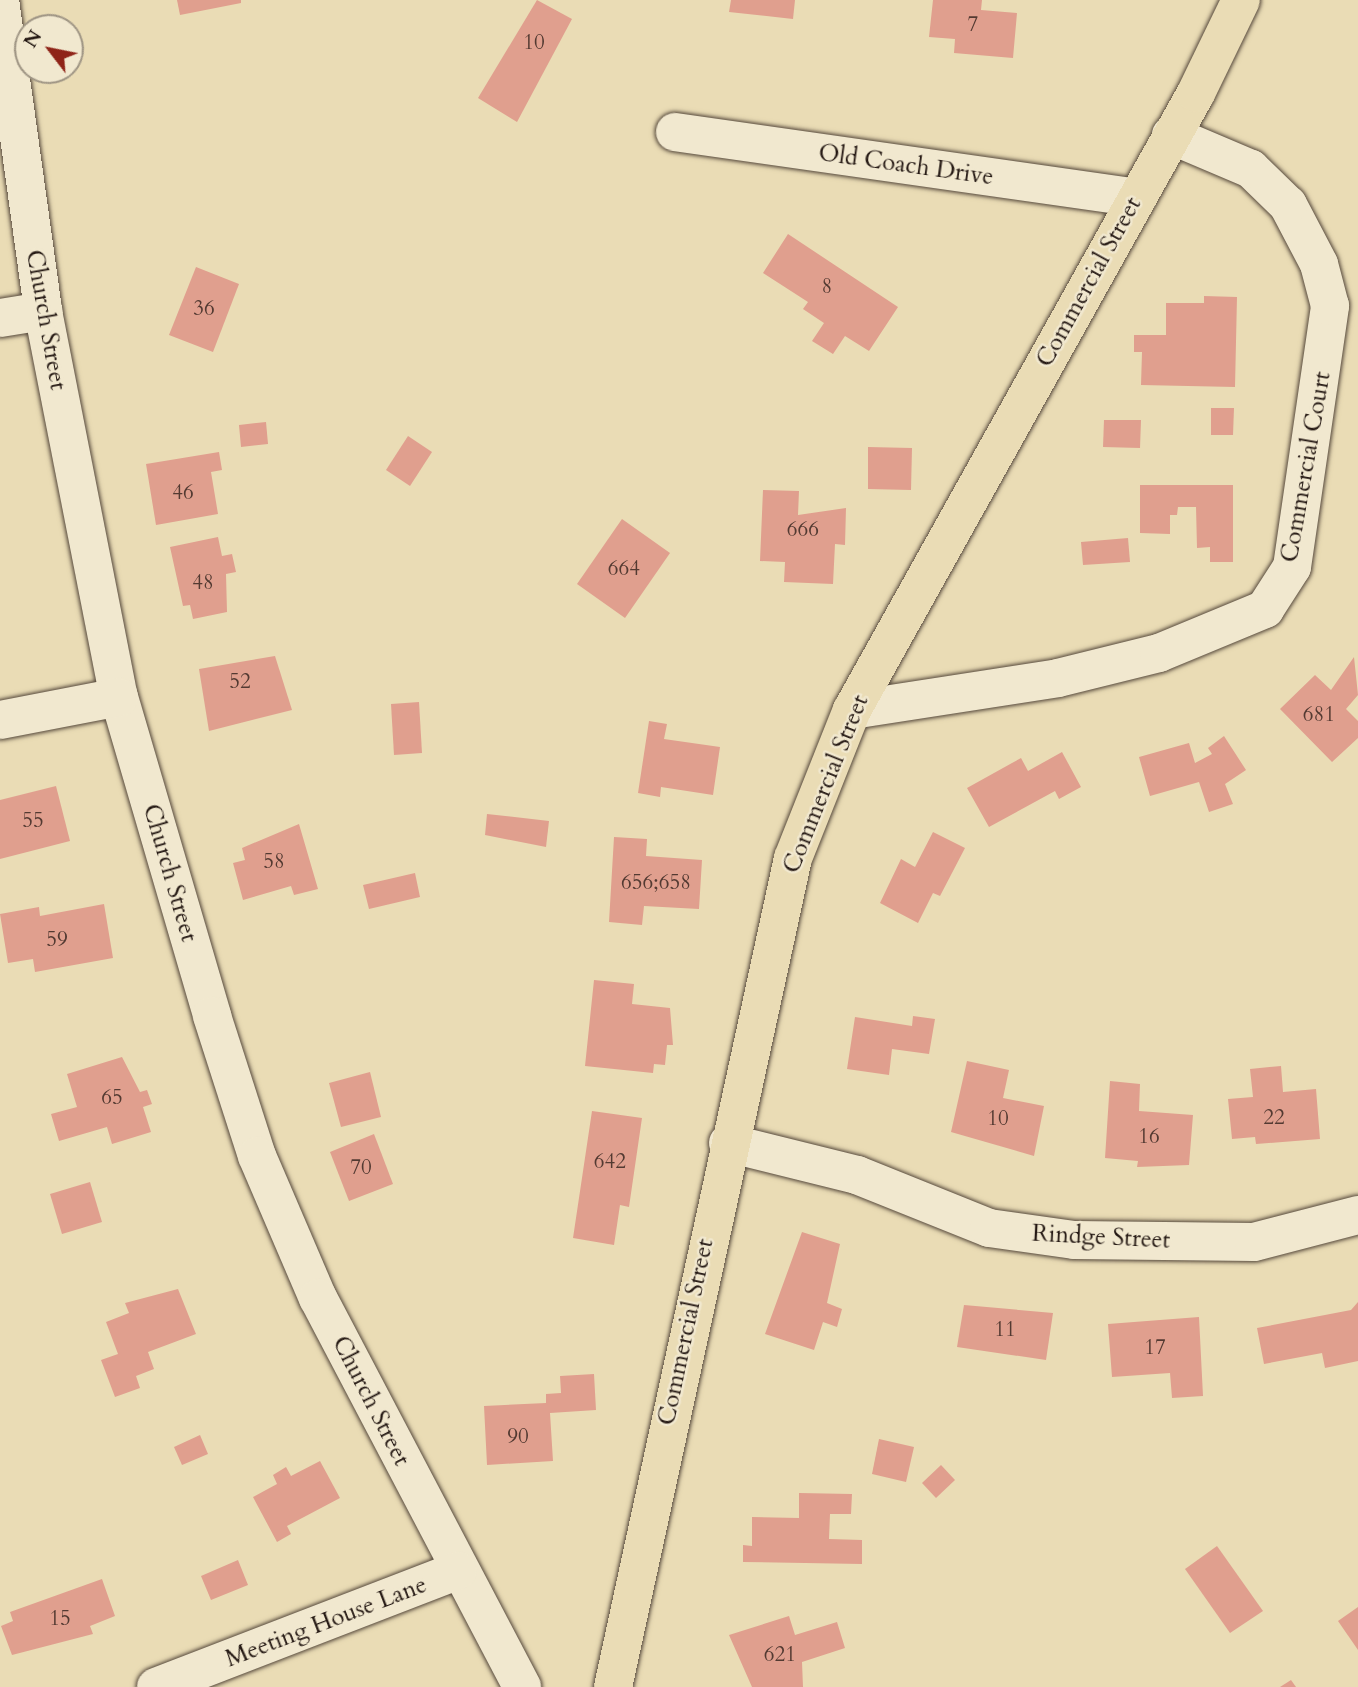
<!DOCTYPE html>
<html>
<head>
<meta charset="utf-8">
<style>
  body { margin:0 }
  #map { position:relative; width:1358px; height:1687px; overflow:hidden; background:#eadcb5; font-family:Cardo,serif }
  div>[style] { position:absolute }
  .building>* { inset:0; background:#e09f8e }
  .roads { filter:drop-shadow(0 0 2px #56493c) drop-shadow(0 0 2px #56493c) }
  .minor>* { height:38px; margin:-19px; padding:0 19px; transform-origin:19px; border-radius:19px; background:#f1e8cf }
  .major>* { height:38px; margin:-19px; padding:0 19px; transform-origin:19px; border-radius:19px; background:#eadcb5 }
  span { translate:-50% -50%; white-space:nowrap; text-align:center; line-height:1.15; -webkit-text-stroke:5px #f1e8cf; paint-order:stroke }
  .number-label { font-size:21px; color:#533a32 }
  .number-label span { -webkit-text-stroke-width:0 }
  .street-label { font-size:24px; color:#241813 }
  .north { position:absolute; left:14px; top:14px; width:70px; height:70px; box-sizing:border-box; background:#f1e8cf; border:2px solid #9f9584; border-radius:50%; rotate:302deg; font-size:19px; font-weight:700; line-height:28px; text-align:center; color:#241813 }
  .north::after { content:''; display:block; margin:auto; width:24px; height:32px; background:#8f2418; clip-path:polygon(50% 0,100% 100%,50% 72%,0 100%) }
</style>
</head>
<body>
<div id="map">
  <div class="building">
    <i style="clip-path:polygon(177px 0,241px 0,241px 3px,180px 15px)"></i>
    <i style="clip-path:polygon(537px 0,572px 19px,517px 122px,478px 98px)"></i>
    <i style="clip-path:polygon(731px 0,795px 0,793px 19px,729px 12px)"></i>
    <i style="clip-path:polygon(933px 0,982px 0,981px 10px,1017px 13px,1013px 58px,954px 53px,955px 39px,929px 37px)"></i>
    <i style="clip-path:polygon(788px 234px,898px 307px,869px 351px,845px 336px,833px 354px,812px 341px,824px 323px,803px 309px,808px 302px,763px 273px)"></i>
    <i style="clip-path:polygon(196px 267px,239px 284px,213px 352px,169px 335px)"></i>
    <i style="clip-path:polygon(1204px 296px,1237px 297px,1235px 387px,1141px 385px,1142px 352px,1134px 352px,1134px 335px,1166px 335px,1166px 303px,1204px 303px)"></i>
    <i style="clip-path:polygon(1211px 408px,1234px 408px,1233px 435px,1211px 435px)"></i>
    <i style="clip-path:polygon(1104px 420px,1141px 420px,1140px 448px,1103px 447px)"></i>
    <i style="clip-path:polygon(266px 422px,268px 444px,241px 447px,239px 425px)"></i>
    <i style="clip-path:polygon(408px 436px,432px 452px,410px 486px,386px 470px)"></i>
    <i style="clip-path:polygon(868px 447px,912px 448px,911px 490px,868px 489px)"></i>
    <i style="clip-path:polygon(219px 452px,222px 470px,211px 472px,218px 514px,156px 525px,146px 464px)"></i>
    <i style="clip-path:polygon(1140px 485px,1233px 485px,1233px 562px,1210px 562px,1210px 547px,1197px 548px,1196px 507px,1178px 507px,1177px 515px,1170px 515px,1170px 534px,1140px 533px)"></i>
    <i style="clip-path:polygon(763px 490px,799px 491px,798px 515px,846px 508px,845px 545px,835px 544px,833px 584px,784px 582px,785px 562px,760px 561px)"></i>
    <i style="clip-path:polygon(622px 519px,670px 553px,625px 618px,577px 584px)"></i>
    <i style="clip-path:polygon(218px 537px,222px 556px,232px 554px,236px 572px,226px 574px,227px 612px,193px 619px,190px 605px,183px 606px,170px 547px)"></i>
    <i style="clip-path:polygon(1128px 538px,1130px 562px,1083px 565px,1081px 542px)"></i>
    <i style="clip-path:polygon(275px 656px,292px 710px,209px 731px,199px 669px)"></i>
    <i style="clip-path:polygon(1354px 657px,1358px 695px,1346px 709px,1358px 721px,1358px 738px,1332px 762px,1280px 709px,1315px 675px,1331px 690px)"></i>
    <i style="clip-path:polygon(419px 702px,422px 753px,394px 755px,391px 704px)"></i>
    <i style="clip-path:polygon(649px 721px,667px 724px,664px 739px,720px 747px,713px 795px,661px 787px,660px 797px,638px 793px)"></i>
    <i style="clip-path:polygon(1224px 736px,1246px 770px,1225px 784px,1233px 804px,1209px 812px,1199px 782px,1150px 796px,1139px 757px,1189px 743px,1195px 763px,1212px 754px,1208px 748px)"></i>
    <i style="clip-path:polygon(1062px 752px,1081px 787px,1059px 799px,1055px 791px,989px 827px,967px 788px,1021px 758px,1028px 771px)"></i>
    <i style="clip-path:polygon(56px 786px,70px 841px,0 859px,0 800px)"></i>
    <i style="clip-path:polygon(487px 814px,549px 821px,546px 847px,485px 835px)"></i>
    <i style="clip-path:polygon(299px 824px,318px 889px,294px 895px,291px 886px,243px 900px,233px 863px,245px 860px,242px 848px)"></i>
    <i style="clip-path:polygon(933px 832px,965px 848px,940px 896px,933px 893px,918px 923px,880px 903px,901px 859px,915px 867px)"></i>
    <i style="clip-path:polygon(614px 837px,647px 839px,646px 856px,702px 860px,699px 909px,644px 906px,642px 925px,609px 922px)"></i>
    <i style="clip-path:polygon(415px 873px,420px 897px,369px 909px,363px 885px)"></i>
    <i style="clip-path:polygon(104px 904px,113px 958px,35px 972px,33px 959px,8px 963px,0 914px,39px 907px,40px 916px)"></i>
    <i style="clip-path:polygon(594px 980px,634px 984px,632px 1004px,670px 1008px,673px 1045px,667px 1045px,665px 1065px,654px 1064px,653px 1073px,585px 1066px)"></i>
    <i style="clip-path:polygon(913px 1016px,935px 1019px,929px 1054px,892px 1049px,889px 1075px,847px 1069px,855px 1017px,912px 1026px)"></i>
    <i style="clip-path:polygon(122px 1057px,140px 1092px,147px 1090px,152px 1104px,143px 1107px,151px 1132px,112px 1144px,107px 1127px,59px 1141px,51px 1114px,77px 1107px,67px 1074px)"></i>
    <i style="clip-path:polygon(967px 1061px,1009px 1070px,1003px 1098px,1044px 1106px,1034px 1156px,951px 1132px)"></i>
    <i style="clip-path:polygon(1281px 1066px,1283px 1092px,1316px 1089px,1320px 1139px,1256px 1144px,1255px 1137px,1232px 1139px,1228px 1099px,1253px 1097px,1250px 1069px)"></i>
    <i style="clip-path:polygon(370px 1072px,381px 1117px,341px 1127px,329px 1083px)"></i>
    <i style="clip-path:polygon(1110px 1081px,1140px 1084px,1139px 1111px,1193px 1115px,1189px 1165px,1137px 1167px,1138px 1161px,1105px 1158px)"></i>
    <i style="clip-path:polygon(592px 1111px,642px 1118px,629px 1207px,620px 1205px,614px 1245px,573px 1238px)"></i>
    <i style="clip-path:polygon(374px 1134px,393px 1184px,349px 1201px,330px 1152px)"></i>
    <i style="clip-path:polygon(90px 1182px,102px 1222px,62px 1234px,50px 1194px)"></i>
    <i style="clip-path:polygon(802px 1232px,840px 1244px,827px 1303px,842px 1309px,837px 1327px,823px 1322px,814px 1350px,765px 1334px)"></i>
    <i style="clip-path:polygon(178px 1289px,196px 1334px,148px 1352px,154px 1369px,136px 1376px,140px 1388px,115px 1397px,101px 1360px,118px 1354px,106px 1322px,129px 1313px,125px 1303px)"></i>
    <i style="clip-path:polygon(1358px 1302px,1358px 1361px,1325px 1368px,1322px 1353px,1264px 1364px,1257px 1328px,1351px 1310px)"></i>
    <i style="clip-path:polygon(964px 1305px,1053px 1313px,1046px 1360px,957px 1347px)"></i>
    <i style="clip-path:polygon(1199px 1317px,1203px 1396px,1172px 1398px,1170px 1373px,1112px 1377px,1108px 1324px)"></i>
    <i style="clip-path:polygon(594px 1374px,596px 1410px,550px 1413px,553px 1461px,487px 1465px,484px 1406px,546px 1403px,546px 1394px,561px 1393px,560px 1376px)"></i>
    <i style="clip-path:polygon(200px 1435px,208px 1454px,182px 1465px,174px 1447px)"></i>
    <i style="clip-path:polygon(879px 1439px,914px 1447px,906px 1482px,872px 1474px)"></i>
    <i style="clip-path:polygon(320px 1461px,340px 1498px,287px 1526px,291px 1534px,277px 1542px,253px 1497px,277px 1484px,273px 1475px,286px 1467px,291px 1476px)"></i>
    <i style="clip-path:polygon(941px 1465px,955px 1480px,936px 1498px,922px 1483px)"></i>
    <i style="clip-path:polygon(799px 1493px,852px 1494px,851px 1514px,830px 1514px,829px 1539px,862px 1540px,862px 1564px,743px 1562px,743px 1545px,752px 1546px,752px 1517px,799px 1518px)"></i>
    <i style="clip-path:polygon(1217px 1546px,1263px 1611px,1230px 1633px,1185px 1569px)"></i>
    <i style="clip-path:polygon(238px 1560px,248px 1585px,211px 1600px,201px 1576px)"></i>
    <i style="clip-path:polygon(102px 1579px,115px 1616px,90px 1626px,93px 1634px,12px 1655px,1px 1626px,13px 1621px,10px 1612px)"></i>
    <i style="clip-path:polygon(1358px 1607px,1358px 1650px,1338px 1621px)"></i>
    <i style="clip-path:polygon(789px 1616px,795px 1635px,837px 1622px,845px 1648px,802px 1662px,803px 1687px,752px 1687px,729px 1635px)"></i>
    <i style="clip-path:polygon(1291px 1680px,1296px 1687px,1280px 1687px)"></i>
  </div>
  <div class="roads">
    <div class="minor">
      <i style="left:0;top:0;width:314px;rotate:82.1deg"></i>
      <i style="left:43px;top:311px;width:393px;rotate:78.9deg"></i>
      <i style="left:119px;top:697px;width:332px;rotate:73.7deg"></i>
      <i style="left:212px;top:1016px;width:147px;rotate:72.2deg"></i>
      <i style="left:257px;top:1156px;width:155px;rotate:66.8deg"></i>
      <i style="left:318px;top:1298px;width:439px;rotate:62.3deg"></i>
      <i style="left:675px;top:132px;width:467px;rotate:8.1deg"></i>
      <i style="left:0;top:318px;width:44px;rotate:-9.2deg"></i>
      <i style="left:852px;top:710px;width:208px;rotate:-8.8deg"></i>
      <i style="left:1058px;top:678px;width:104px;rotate:-13.9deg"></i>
      <i style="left:1159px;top:653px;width:115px;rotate:-22.5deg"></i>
      <i style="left:1265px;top:609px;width:50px;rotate:-57.3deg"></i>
      <i style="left:1292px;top:567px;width:264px;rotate:-81.7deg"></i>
      <i style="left:1330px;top:306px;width:43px;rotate:-104.7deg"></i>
      <i style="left:1319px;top:264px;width:67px;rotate:-117.7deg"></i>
      <i style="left:1288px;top:205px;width:52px;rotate:-135.8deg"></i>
      <i style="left:1251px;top:169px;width:87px;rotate:-157deg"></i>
      <i style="left:0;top:720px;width:121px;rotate:-10.9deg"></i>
      <i style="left:728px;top:1143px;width:133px;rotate:13.9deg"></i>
      <i style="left:857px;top:1175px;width:142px;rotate:21.9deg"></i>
      <i style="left:989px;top:1228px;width:86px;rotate:8deg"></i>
      <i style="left:1074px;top:1240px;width:180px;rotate:0.6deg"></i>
      <i style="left:1254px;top:1242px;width:107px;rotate:-14.6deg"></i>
      <i style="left:156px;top:1687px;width:323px;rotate:-21.1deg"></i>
    </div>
    <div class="major">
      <i style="left:613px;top:1687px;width:848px;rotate:-77.75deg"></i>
      <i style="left:793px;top:858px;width:159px;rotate:-68.3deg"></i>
      <i style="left:852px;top:710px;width:706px;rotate:-60.86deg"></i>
      <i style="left:1196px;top:93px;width:103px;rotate:-64.2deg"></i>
    </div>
  </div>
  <div class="number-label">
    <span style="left:973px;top:25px">7</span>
    <span style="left:534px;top:43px">10</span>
    <span style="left:827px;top:287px">8</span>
    <span style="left:204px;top:309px">36</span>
    <span style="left:183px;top:493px">46</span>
    <span style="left:803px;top:530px">666</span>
    <span style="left:624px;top:569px">664</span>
    <span style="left:203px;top:583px">48</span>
    <span style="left:240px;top:682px">52</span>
    <span style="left:1319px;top:715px">681</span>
    <span style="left:33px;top:821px">55</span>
    <span style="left:274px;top:862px">58</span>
    <span style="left:656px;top:883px">656;658</span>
    <span style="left:57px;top:940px">59</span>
    <span style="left:112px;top:1098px">65</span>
    <span style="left:1274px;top:1118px">22</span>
    <span style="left:998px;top:1119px">10</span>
    <span style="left:1149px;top:1137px">16</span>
    <span style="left:610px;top:1162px">642</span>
    <span style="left:361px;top:1168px">70</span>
    <span style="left:1005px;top:1330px">11</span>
    <span style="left:1155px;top:1348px">17</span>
    <span style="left:518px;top:1437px">90</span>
    <span style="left:60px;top:1619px">15</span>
    <span style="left:780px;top:1655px">621</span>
  </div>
  <div class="street-label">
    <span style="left:906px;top:165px;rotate:8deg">Old Coach Drive</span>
    <span style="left:1089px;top:282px;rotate:-61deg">Commercial Street</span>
    <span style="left:46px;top:320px;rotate:80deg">Church Street</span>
    <span style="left:1306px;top:467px;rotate:-80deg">Commercial Court</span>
    <span style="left:826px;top:784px;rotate:-68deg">Commercial Street</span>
    <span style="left:170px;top:873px;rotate:74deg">Church Street</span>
    <span style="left:1101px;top:1237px;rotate:3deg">Rindge Street</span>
    <span style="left:686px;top:1332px;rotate:-78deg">Commercial Street</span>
    <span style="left:371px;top:1401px;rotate:63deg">Church Street</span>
    <span style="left:326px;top:1622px;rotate:-21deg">Meeting House Lane</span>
  </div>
  <div class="north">N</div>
</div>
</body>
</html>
